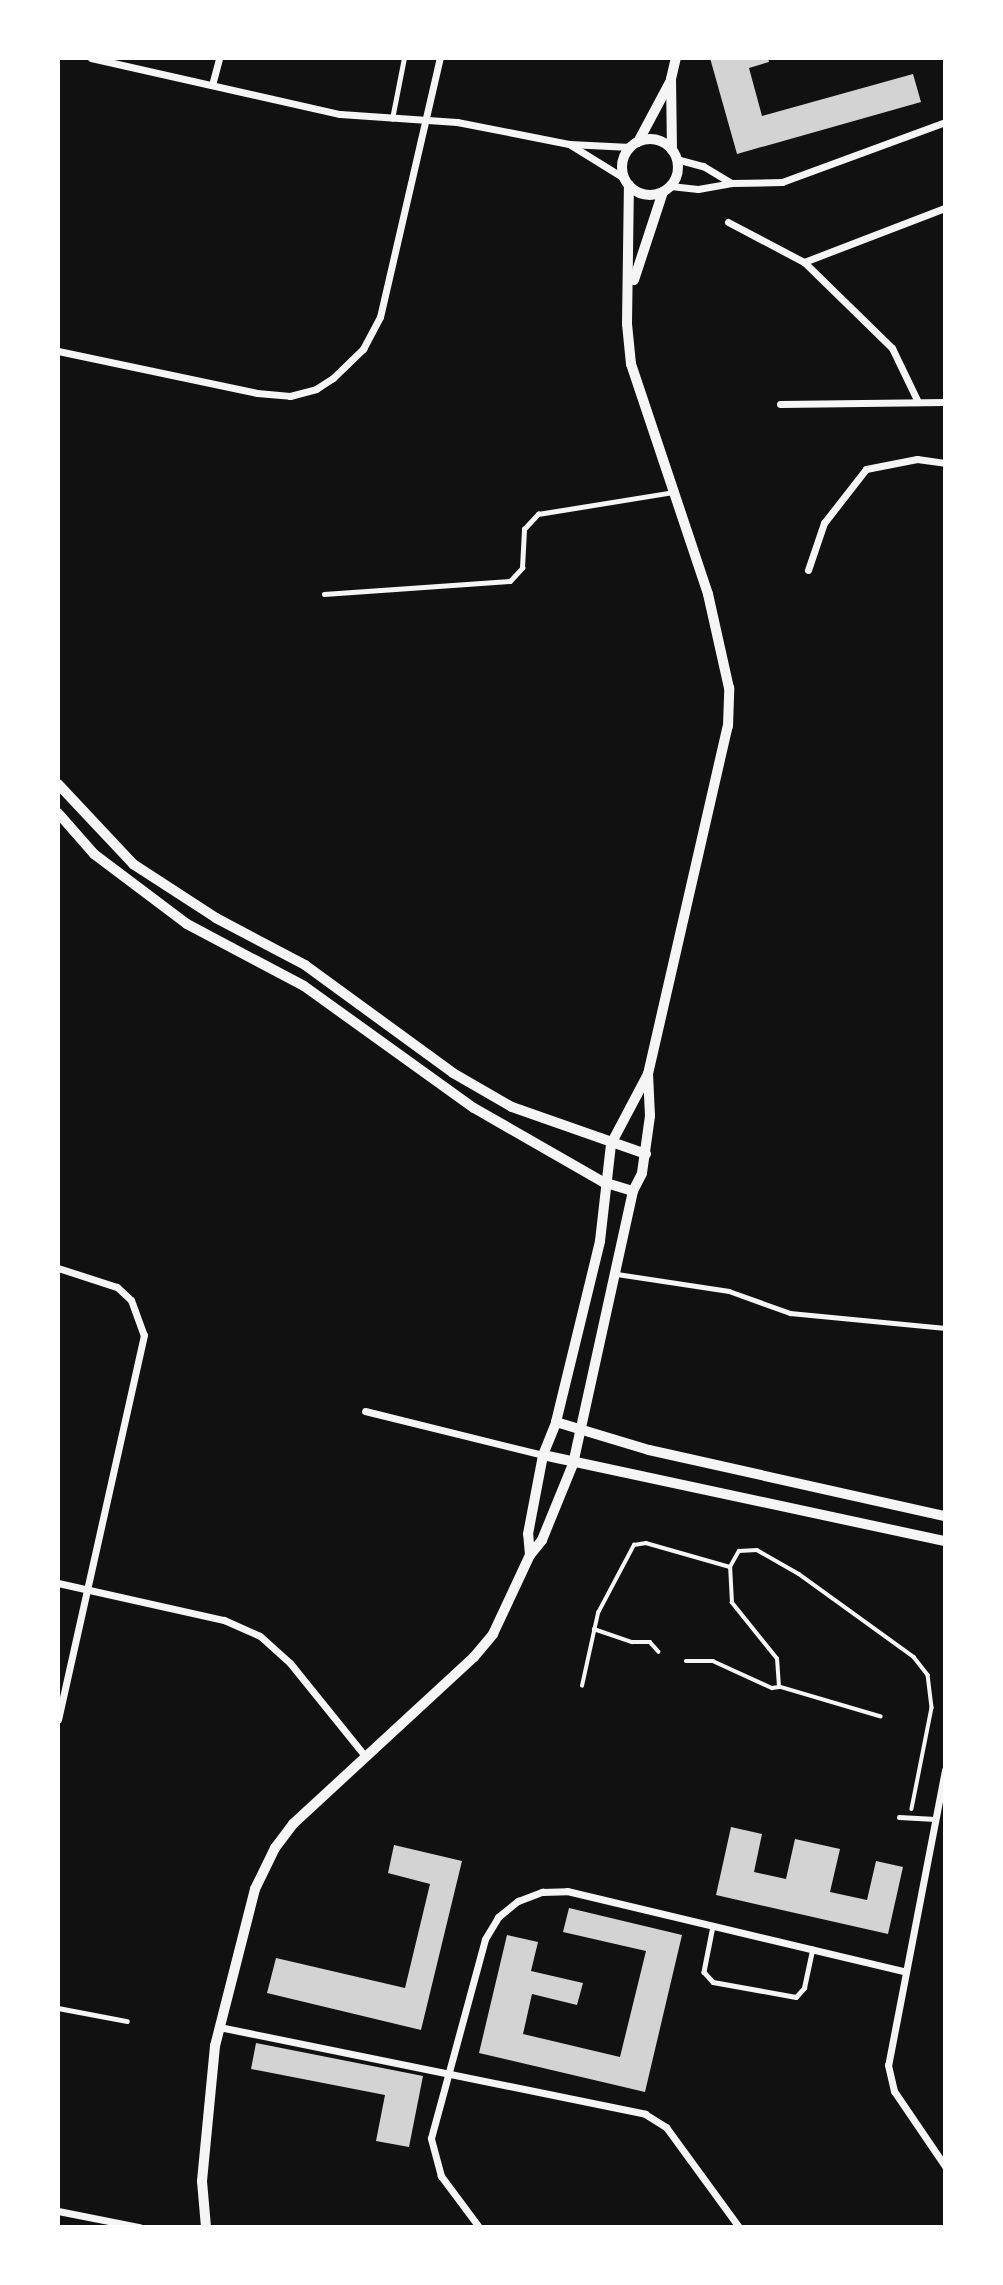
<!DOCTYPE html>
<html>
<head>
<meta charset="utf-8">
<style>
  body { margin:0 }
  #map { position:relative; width:1003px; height:2285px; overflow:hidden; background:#111; font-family:Jost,sans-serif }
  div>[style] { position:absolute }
  .building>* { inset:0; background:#d3d3d3 }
  .path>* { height:3.5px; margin:-1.75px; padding:0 1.75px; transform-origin:1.75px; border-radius:1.75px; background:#f5f5f5 }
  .service>* { height:4.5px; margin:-2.25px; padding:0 2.25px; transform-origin:2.25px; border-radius:2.25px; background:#f5f5f5 }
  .minor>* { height:7px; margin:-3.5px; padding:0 3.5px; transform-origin:3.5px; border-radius:3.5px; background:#f5f5f5 }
  .tertiary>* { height:10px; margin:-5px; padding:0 5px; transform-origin:5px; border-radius:5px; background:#f5f5f5 }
  .tertiary>.ring { margin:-5px; padding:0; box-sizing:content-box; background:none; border:10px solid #f5f5f5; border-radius:50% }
  span { translate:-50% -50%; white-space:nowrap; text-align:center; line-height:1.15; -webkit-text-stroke:5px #fff; paint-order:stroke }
  .frame { position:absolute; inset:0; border:60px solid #fff; pointer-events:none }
</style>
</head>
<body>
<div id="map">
  <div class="building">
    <i style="clip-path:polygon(710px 58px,768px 58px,769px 62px,749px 68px,762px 116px,913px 74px,921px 102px,737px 154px)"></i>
    <i style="clip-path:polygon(731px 1827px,762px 1834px,754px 1872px,786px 1879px,795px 1839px,840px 1849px,830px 1892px,867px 1900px,876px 1861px,903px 1867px,888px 1934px,716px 1895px)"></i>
    <i style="clip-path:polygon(394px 1845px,462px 1861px,421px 2030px,267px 1993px,276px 1958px,405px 1988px,430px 1884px,388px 1873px)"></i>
    <i style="clip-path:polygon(569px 1908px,682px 1935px,645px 2092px,479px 2053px,507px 1935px,538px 1942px,531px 1971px,583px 1983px,577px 2005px,532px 1994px,523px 2034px,620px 2057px,646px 1951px,563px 1932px)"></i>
    <i style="clip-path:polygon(256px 2043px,423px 2076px,409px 2147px,376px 2141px,385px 2095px,251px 2069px)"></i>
  </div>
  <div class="path">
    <i style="left:594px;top:1629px;width:40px;rotate:18.9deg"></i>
    <i style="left:632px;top:1642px;width:18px"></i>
    <i style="left:650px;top:1642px;width:13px;rotate:48deg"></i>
    <i style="left:686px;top:1661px;width:27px"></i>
    <i style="left:713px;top:1661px;width:65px;rotate:24.6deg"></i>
    <i style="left:772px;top:1688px;width:7px;rotate:-8deg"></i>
    <i style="left:582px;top:1686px;width:75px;rotate:-77.6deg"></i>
    <i style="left:598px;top:1613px;width:77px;rotate:-62.1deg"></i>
    <i style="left:634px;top:1545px;width:12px;rotate:-9deg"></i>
    <i style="left:646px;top:1543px;width:87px;rotate:15.9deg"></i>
    <i style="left:881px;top:1717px;width:106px;rotate:-163.6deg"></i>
    <i style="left:779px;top:1687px;width:28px;rotate:-94deg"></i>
    <i style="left:777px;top:1659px;width:72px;rotate:-128.8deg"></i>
    <i style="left:732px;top:1603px;width:36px;rotate:-93deg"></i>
    <i style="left:730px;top:1567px;width:18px;rotate:-61deg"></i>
    <i style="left:739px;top:1551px;width:18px;rotate:-3deg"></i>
    <i style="left:757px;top:1550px;width:48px;rotate:29.7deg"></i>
    <i style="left:799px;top:1574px;width:142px;rotate:35.8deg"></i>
    <i style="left:914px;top:1657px;width:23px;rotate:52deg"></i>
    <i style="left:928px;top:1675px;width:33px;rotate:83deg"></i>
    <i style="left:932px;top:1708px;width:103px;rotate:101.2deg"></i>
  </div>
  <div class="service">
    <i style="left:392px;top:119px;width:62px;rotate:-78.9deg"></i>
    <i style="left:324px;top:594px;width:186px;rotate:-4deg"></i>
    <i style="left:510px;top:581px;width:18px;rotate:-47deg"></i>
    <i style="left:522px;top:568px;width:39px;rotate:-87deg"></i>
    <i style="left:524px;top:529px;width:21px;rotate:-47deg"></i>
    <i style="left:538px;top:514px;width:138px;rotate:-9.2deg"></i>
    <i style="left:617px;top:1274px;width:113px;rotate:8.6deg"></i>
    <i style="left:729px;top:1291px;width:65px;rotate:19.8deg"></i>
    <i style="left:790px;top:1313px;width:156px;rotate:5.5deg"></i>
    <i style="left:899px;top:1817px;width:36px;rotate:3deg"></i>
    <i style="left:713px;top:1926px;width:47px;rotate:101.1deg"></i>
    <i style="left:704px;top:1972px;width:13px;rotate:48deg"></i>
    <i style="left:713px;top:1982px;width:84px;rotate:10.2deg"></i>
    <i style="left:796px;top:1997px;width:12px;rotate:-48deg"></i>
    <i style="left:804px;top:1988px;width:40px;rotate:-78deg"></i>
    <i style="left:58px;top:2008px;width:70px;rotate:10.7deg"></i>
  </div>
  <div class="minor">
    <i style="left:91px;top:58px;width:255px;rotate:12.7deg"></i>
    <i style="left:340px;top:114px;width:117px;rotate:3.9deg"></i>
    <i style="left:457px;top:122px;width:114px;rotate:11.1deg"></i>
    <i style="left:569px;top:144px;width:61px;rotate:2.8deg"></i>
    <i style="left:212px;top:85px;width:28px;rotate:-75deg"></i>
    <i style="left:569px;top:144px;width:65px;rotate:31.7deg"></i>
    <i style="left:676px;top:159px;width:28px;rotate:15deg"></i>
    <i style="left:703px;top:166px;width:33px;rotate:31deg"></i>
    <i style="left:670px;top:186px;width:28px;rotate:6deg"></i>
    <i style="left:698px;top:189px;width:34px;rotate:-10deg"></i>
    <i style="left:731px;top:183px;width:51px;rotate:-1.1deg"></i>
    <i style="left:782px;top:182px;width:174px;rotate:-20.2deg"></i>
    <i style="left:728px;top:222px;width:86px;rotate:27.8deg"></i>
    <i style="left:804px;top:262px;width:151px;rotate:-21deg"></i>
    <i style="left:804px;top:262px;width:123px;rotate:44.3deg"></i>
    <i style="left:892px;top:348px;width:60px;rotate:64.3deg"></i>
    <i style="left:58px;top:351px;width:203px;rotate:11.9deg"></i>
    <i style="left:257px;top:393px;width:33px;rotate:5deg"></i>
    <i style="left:290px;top:396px;width:27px;rotate:-15deg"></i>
    <i style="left:316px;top:389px;width:20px;rotate:-33deg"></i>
    <i style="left:333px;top:378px;width:42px;rotate:-44deg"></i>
    <i style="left:363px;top:349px;width:36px;rotate:-62deg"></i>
    <i style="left:380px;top:317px;width:266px;rotate:-77deg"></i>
    <i style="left:780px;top:404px;width:165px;rotate:-0.7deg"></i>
    <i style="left:808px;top:570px;width:50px;rotate:-71.2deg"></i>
    <i style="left:824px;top:523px;width:68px;rotate:-52.1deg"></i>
    <i style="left:866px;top:469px;width:52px;rotate:-11.1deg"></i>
    <i style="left:917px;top:459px;width:28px;rotate:8deg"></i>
    <i style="left:58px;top:1268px;width:62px;rotate:17.9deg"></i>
    <i style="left:117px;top:1287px;width:19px;rotate:43deg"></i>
    <i style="left:131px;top:1300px;width:37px;rotate:70deg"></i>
    <i style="left:144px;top:1335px;width:394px;rotate:102.6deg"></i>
    <i style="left:365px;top:1411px;width:183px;rotate:13.9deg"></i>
    <i style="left:58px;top:1583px;width:170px;rotate:12.6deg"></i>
    <i style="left:224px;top:1620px;width:39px;rotate:24deg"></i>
    <i style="left:260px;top:1636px;width:40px;rotate:42deg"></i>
    <i style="left:290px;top:1663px;width:119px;rotate:51.1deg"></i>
    <i style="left:945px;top:1770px;width:300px;rotate:100.9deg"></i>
    <i style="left:888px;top:2065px;width:27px;rotate:77deg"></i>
    <i style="left:894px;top:2091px;width:91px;rotate:55.8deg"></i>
    <i style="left:219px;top:2027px;width:435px;rotate:11.5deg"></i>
    <i style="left:645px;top:2114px;width:25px;rotate:32deg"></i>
    <i style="left:666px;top:2127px;width:124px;rotate:53.9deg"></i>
    <i style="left:58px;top:2211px;width:83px;rotate:11.2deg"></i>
    <i style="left:479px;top:2227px;width:64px;rotate:-126.7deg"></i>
    <i style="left:441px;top:2176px;width:39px;rotate:-105deg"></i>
    <i style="left:431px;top:2138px;width:206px;rotate:-74.8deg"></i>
    <i style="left:485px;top:1939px;width:26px;rotate:-59deg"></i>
    <i style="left:498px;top:1917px;width:26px;rotate:-39deg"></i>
    <i style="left:518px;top:1901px;width:26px;rotate:-21deg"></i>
    <i style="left:542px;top:1892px;width:25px;rotate:-2deg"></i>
    <i style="left:567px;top:1891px;width:346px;rotate:13.4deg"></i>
  </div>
  <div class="tertiary">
    <i class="ring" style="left:622px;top:139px;width:46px;height:46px"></i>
    <i style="left:638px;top:142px;width:68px;rotate:-61.9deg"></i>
    <i style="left:672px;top:150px;width:71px;rotate:-90.8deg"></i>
    <i style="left:671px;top:79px;width:22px;rotate:-77deg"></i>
    <i style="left:634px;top:280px;width:93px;rotate:-71.8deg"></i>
    <i style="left:58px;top:784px;width:110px;rotate:46.8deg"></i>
    <i style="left:133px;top:864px;width:99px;rotate:33deg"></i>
    <i style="left:216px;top:918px;width:101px;rotate:27.8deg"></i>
    <i style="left:305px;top:965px;width:183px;rotate:36.1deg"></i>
    <i style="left:453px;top:1073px;width:68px;rotate:30deg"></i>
    <i style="left:512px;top:1107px;width:142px;rotate:19.3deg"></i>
    <i style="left:58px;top:813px;width:55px;rotate:48.7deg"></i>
    <i style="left:94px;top:854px;width:116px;rotate:37deg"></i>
    <i style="left:187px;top:924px;width:132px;rotate:27.9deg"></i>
    <i style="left:304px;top:986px;width:209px;rotate:35.7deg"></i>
    <i style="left:474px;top:1108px;width:149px;rotate:29.8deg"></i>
    <i style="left:603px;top:1182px;width:31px;rotate:17deg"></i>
    <i style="left:556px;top:1422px;width:97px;rotate:16.8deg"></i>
    <i style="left:649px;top:1450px;width:303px;rotate:12.6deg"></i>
    <i style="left:543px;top:1455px;width:411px;rotate:12.1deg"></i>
    <i style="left:530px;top:1555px;width:21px;rotate:-95deg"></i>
    <i style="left:528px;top:1534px;width:80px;rotate:-79.2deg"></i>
    <i style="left:543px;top:1455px;width:35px;rotate:-68deg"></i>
    <i style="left:556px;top:1422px;width:186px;rotate:-76.3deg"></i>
    <i style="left:600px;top:1241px;width:98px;rotate:-83.5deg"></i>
    <i style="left:611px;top:1144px;width:79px;rotate:-62.1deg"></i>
    <i style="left:648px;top:1074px;width:357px;rotate:-77.1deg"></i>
    <i style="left:728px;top:726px;width:38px;rotate:-88deg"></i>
    <i style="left:729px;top:688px;width:96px;rotate:-102.6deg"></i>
    <i style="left:708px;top:594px;width:243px;rotate:-108.5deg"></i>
    <i style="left:631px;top:364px;width:40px;rotate:-95.7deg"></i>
    <i style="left:627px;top:324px;width:139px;rotate:-89.2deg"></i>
    <i style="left:206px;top:2227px;width:46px;rotate:-95deg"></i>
    <i style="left:202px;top:2181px;width:136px;rotate:-84.5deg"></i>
    <i style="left:215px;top:2046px;width:162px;rotate:-75.7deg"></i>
    <i style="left:255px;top:1889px;width:46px;rotate:-64deg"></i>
    <i style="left:275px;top:1848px;width:30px;rotate:-53deg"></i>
    <i style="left:293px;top:1824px;width:246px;rotate:-42.7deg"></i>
    <i style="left:474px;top:1657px;width:30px;rotate:-50deg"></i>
    <i style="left:493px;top:1634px;width:87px;rotate:-64.9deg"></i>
    <i style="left:530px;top:1555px;width:19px;rotate:-51deg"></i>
    <i style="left:542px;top:1540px;width:82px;rotate:-67.8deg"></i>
    <i style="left:573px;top:1464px;width:280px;rotate:-77.6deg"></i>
    <i style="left:633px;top:1191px;width:20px;rotate:-63deg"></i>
    <i style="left:642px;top:1173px;width:58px;rotate:-82deg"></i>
    <i style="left:650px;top:1116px;width:42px;rotate:-92.7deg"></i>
  </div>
  <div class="frame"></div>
</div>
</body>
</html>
